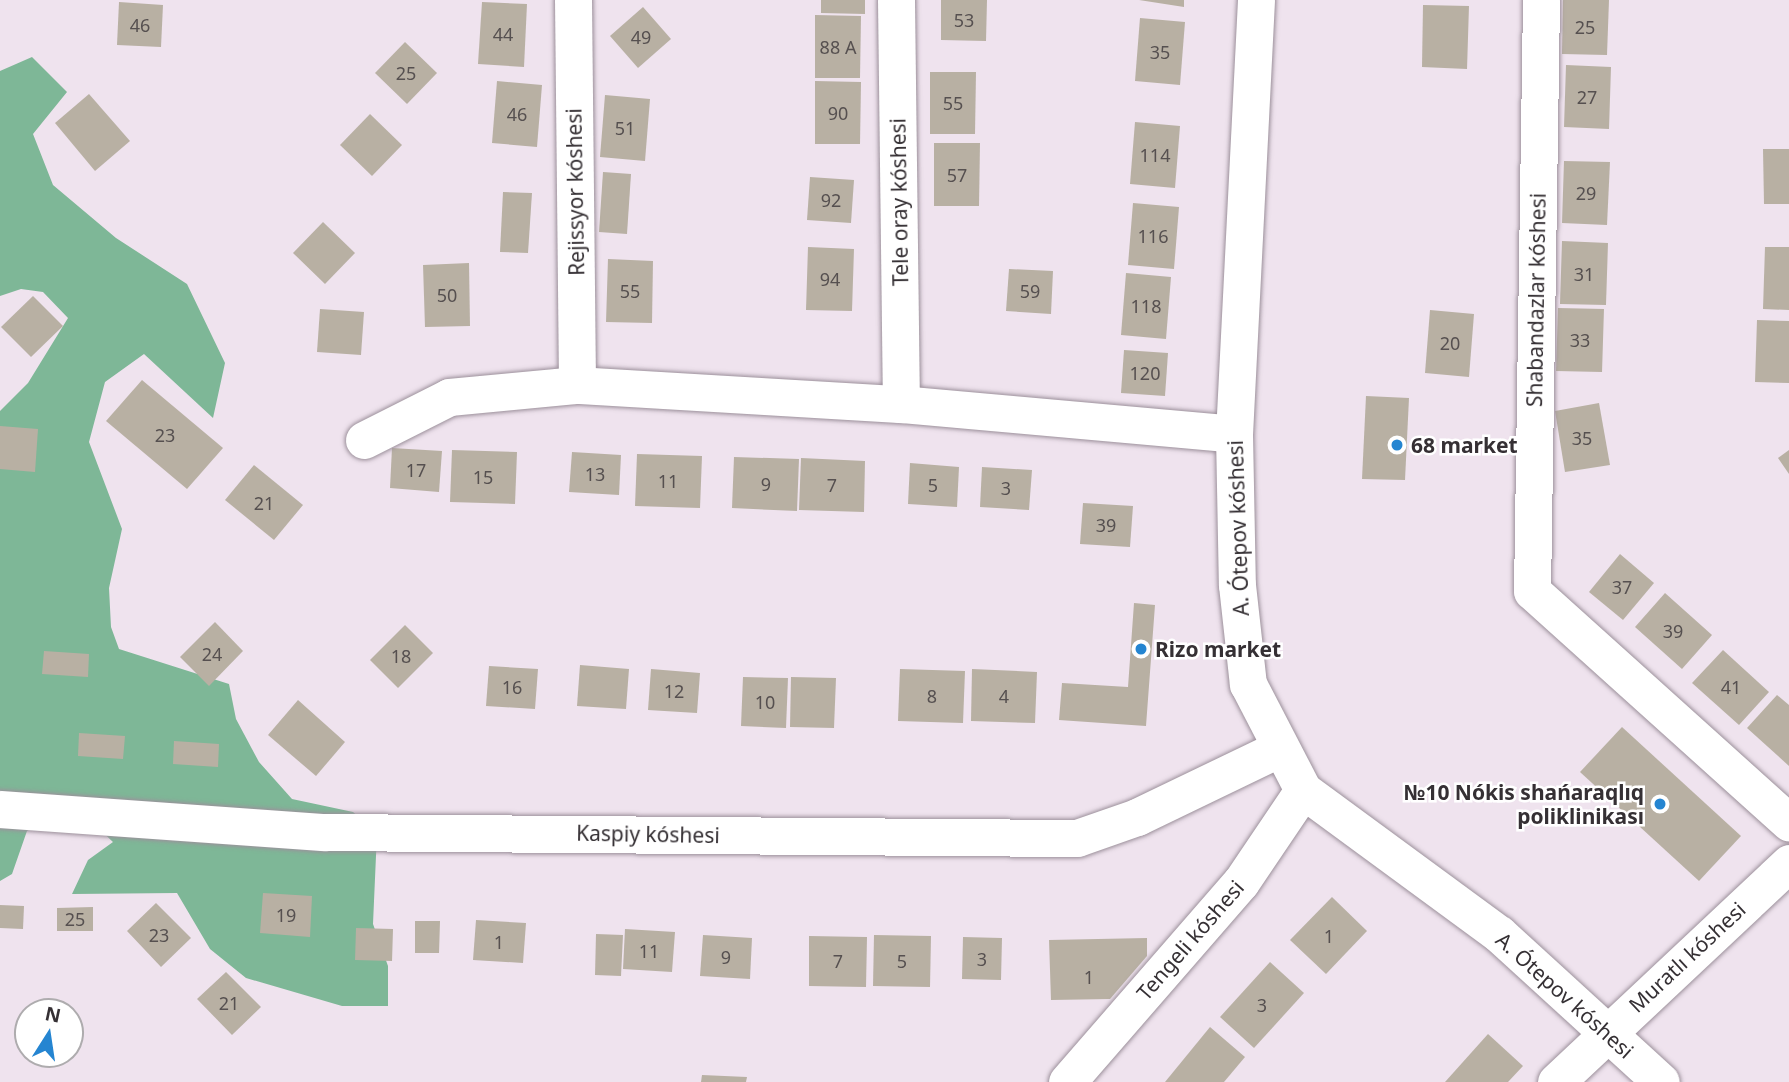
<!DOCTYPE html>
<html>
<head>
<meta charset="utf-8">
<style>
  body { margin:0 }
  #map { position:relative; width:1789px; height:1082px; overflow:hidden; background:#efe3ee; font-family:"Noto Sans",sans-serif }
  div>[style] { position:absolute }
  .forest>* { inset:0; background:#7eb797 }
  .building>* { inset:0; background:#b8b0a3 }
  .roads { filter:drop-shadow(0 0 2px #9c909b) drop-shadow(0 0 2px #9c909b) }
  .minor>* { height:37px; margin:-18.5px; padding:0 18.5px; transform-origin:18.5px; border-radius:18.5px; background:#fff }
  .dots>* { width:19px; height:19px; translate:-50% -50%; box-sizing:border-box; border:4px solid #fff; border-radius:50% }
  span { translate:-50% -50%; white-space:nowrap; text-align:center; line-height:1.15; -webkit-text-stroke:5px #fff; paint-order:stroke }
  .number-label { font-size:18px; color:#565050 }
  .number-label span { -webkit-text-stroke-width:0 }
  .street-label { font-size:21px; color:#353034 }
  .poi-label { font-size:21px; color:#353034; font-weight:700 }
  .left { translate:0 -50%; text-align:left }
  .right { translate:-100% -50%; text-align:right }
  .north { position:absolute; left:14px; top:998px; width:70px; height:70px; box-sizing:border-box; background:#fff; border:2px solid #aeacae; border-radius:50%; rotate:12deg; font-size:19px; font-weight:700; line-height:28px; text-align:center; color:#353034 }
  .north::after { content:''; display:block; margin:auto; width:24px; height:32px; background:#2585d1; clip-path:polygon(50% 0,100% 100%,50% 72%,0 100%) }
</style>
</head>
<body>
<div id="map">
  <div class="forest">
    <i style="clip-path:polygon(32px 57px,67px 92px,33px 134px,53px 185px,116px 238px,187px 284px,225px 363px,213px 418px,144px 354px,105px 382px,89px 442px,122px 529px,109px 588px,111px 627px,119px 649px,229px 684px,236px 719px,259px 762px,292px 799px,353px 812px,377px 833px,373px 924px,388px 966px,388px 1006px,342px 1006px,246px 978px,210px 949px,177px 893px,72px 894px,88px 860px,113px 842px,73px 804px,27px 831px,12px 874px,0 881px,0 411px,28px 383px,68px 318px,43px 292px,21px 289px,0 296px,0 71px)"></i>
  </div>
  <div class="building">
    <i style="clip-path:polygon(821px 0,865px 0,865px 14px,821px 13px)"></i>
    <i style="clip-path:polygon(941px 0,987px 0,986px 41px,941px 40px)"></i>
    <i style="clip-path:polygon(1139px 0,1184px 0,1184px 7px)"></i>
    <i style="clip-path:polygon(1563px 0,1609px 0,1607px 55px,1562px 54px)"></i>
    <i style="clip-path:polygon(119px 2px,163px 5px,161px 47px,117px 45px)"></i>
    <i style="clip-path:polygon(482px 2px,527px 4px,524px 67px,478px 64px)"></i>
    <i style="clip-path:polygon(1423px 5px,1469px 6px,1467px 69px,1422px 67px)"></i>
    <i style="clip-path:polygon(643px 7px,671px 39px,638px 68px,610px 36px)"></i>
    <i style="clip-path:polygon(815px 15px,861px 16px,860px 78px,815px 78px)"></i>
    <i style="clip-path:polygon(1140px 18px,1185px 22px,1180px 85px,1135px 81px)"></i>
    <i style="clip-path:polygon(405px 42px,437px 73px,407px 104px,375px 73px)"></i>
    <i style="clip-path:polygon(1566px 65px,1611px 67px,1609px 129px,1564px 127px)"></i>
    <i style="clip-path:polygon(930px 72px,976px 72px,975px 134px,930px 134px)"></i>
    <i style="clip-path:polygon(497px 81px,542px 85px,537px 147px,492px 143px)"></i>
    <i style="clip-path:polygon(815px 81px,861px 82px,860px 144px,815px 144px)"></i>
    <i style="clip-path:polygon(89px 94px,130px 141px,95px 171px,55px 123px)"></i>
    <i style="clip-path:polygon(605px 95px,650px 99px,645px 161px,600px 157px)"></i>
    <i style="clip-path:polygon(370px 114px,402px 145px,372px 176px,340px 145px)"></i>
    <i style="clip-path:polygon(1135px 122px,1180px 126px,1175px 188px,1130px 184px)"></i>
    <i style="clip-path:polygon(934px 143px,980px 143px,979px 206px,934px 206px)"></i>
    <i style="clip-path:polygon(1763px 149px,1789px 149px,1789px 204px,1764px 204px)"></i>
    <i style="clip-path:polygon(1564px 161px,1610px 162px,1607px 225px,1562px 223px)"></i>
    <i style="clip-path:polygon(603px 172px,631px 174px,627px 234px,599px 232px)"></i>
    <i style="clip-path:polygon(810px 177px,854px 180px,851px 223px,807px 220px)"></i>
    <i style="clip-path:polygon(503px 192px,532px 193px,528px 253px,500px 252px)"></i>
    <i style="clip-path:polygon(1133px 203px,1179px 207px,1174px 269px,1128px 265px)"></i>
    <i style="clip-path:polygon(323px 222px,355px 253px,325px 284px,293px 253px)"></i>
    <i style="clip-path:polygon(1562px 241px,1608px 243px,1606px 305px,1560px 304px)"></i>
    <i style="clip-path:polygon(808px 247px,854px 249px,852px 311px,806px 310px)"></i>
    <i style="clip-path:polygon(1765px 247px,1789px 247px,1789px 310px,1763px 309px)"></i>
    <i style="clip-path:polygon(608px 259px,653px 261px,652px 323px,606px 322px)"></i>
    <i style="clip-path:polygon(469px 263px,470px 326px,425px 327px,423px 265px)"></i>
    <i style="clip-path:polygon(1009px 269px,1053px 271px,1051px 314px,1006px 311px)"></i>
    <i style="clip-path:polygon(1126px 273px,1171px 277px,1166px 339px,1121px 335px)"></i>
    <i style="clip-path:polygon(33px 296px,63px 326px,31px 357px,1px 327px)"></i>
    <i style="clip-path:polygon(1558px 308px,1604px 309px,1602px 372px,1556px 371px)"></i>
    <i style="clip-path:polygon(320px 309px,364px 312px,361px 355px,317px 352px)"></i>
    <i style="clip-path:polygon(1430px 310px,1474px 314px,1469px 377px,1425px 373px)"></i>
    <i style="clip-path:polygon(1757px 320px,1789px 321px,1789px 383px,1755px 382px)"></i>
    <i style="clip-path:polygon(1124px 350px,1168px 353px,1165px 396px,1121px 393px)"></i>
    <i style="clip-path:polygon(142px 380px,223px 448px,187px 489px,106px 421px)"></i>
    <i style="clip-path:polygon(1366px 396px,1409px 398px,1405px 480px,1362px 479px)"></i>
    <i style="clip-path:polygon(1599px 403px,1610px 465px,1565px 472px,1555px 411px)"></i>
    <i style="clip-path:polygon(0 426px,38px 429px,35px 472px,0 469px)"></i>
    <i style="clip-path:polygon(392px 448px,442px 451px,439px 492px,390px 488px)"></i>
    <i style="clip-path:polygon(452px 450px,517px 452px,515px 504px,450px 502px)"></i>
    <i style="clip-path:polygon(1789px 450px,1789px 474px,1778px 458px)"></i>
    <i style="clip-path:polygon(572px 452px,621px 455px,619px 495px,569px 492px)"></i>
    <i style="clip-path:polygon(637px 454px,702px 456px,700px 508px,635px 506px)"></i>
    <i style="clip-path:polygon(734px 457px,799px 459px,797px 511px,732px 508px)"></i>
    <i style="clip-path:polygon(801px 458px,865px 461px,864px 512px,799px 510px)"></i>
    <i style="clip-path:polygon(910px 463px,959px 467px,957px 507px,908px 504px)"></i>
    <i style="clip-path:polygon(254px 465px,303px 505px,274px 540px,225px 500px)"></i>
    <i style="clip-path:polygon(982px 467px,1032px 470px,1029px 510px,980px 507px)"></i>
    <i style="clip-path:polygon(1083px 503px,1133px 506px,1130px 547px,1080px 544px)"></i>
    <i style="clip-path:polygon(1620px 554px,1654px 583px,1623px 620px,1589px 592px)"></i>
    <i style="clip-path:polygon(1665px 593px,1712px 635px,1682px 669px,1635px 627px)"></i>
    <i style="clip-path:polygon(1134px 603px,1155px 605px,1146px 726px,1059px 720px,1062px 683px,1128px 687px)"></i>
    <i style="clip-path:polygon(215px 622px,243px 651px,209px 686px,180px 657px)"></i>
    <i style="clip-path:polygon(405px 625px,433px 653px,398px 688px,370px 660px)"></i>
    <i style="clip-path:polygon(1723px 650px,1769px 692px,1739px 725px,1692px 683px)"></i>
    <i style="clip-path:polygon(44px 651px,89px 654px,88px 677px,42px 674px)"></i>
    <i style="clip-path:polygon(580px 665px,629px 669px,626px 709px,577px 706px)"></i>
    <i style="clip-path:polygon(489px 666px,538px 669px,535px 709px,486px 706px)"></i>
    <i style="clip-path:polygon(651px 669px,700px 673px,697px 713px,648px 710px)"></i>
    <i style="clip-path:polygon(900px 669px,965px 671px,963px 723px,898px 721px)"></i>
    <i style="clip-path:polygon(972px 669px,1037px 672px,1035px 723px,971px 721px)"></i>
    <i style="clip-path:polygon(743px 677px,788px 678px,786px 728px,741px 726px)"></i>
    <i style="clip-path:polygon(791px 677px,836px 678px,834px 728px,790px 727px)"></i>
    <i style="clip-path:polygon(1777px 695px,1789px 705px,1789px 766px,1747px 728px)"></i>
    <i style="clip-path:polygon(298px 700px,345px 742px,316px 776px,268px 735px)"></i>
    <i style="clip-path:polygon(1622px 727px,1741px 836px,1699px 881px,1580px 772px)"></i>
    <i style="clip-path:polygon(79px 733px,125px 736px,123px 759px,78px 756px)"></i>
    <i style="clip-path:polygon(174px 741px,219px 744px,218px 767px,173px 764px)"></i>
    <i style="clip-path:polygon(263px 893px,312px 896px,310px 937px,260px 933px)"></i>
    <i style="clip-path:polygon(1332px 897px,1367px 931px,1326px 974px,1290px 940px)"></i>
    <i style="clip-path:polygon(156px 903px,191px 938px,161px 967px,127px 931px)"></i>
    <i style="clip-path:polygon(0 905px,24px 906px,23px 929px,0 928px)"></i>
    <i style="clip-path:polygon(93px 907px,93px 931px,57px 931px,57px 908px)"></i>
    <i style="clip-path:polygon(476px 920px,526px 923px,523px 963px,473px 960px)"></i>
    <i style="clip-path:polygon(415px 921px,440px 921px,439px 953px,415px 953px)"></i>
    <i style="clip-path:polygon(356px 928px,393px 929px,392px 961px,355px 960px)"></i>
    <i style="clip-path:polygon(625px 929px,675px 932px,672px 972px,623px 969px)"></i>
    <i style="clip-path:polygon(596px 934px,623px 935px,621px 976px,595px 975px)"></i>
    <i style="clip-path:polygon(703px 935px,752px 938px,750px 979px,700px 976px)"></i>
    <i style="clip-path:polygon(874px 935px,931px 936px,930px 987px,873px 986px)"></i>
    <i style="clip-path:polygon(809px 936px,867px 937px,866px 987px,809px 986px)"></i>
    <i style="clip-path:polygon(963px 937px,1002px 938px,1001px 980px,962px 979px)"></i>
    <i style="clip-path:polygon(1147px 938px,1147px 956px,1110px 999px,1051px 1000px,1049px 940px)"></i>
    <i style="clip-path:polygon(1270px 962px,1304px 993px,1254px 1048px,1220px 1017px)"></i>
    <i style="clip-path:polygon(226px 972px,261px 1007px,232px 1035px,197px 999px)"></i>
    <i style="clip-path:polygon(1210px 1027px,1245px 1057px,1224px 1082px,1165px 1082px)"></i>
    <i style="clip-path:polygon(1488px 1034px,1523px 1066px,1508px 1082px,1445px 1082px)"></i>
    <i style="clip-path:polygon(702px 1075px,747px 1077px,746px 1082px,701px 1082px)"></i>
  </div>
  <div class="roads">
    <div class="minor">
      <i style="left:573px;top:0;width:385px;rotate:89.4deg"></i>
      <i style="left:896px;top:0;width:404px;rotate:89.3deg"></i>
      <i style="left:1256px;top:0;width:435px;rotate:92.9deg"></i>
      <i style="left:1234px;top:434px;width:151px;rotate:88.9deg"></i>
      <i style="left:1237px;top:585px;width:100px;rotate:83.7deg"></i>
      <i style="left:1248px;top:684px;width:119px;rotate:62.6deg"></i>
      <i style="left:1303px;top:790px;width:243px;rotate:36.3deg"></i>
      <i style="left:1499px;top:934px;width:219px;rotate:42.4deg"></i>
      <i style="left:1541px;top:0;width:591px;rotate:90.87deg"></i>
      <i style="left:1532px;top:591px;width:346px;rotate:42deg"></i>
      <i style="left:364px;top:440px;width:95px;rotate:-26.8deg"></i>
      <i style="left:449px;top:397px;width:129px;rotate:-5.4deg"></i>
      <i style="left:577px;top:385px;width:325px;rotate:3.4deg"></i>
      <i style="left:901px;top:404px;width:334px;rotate:5.1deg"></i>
      <i style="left:0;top:809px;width:325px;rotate:4.1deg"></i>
      <i style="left:324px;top:832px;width:753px;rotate:0.46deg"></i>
      <i style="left:1077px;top:838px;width:64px;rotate:-19.3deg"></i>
      <i style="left:1137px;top:817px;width:157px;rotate:-25.7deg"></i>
      <i style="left:1067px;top:1082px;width:265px;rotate:-49deg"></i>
      <i style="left:1241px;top:882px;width:111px;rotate:-56deg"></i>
      <i style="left:1556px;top:1082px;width:320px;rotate:-43.2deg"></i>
    </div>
  </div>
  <div class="dots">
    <i style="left:1397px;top:445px;background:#2585d1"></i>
    <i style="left:1141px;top:649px;background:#2585d1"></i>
    <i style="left:1660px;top:804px;background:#2585d1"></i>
  </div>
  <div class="number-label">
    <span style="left:964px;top:20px">53</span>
    <span style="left:140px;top:25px">46</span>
    <span style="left:1585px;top:27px">25</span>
    <span style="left:503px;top:34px">44</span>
    <span style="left:641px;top:37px">49</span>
    <span style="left:838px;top:47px">88 А</span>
    <span style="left:1160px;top:52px">35</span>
    <span style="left:406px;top:73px">25</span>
    <span style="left:1587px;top:97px">27</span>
    <span style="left:953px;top:103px">55</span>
    <span style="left:838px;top:113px">90</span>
    <span style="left:517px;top:114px">46</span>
    <span style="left:625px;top:128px">51</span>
    <span style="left:1155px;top:155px">114</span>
    <span style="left:957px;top:175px">57</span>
    <span style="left:1586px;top:193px">29</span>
    <span style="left:831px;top:200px">92</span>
    <span style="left:1153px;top:236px">116</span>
    <span style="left:1584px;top:274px">31</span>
    <span style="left:830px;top:279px">94</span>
    <span style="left:630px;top:291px">55</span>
    <span style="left:1030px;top:291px">59</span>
    <span style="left:447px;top:295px">50</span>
    <span style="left:1146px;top:306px">118</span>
    <span style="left:1580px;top:340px">33</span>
    <span style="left:1450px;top:343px">20</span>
    <span style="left:1145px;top:373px">120</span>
    <span style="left:165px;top:435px">23</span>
    <span style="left:1582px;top:438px">35</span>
    <span style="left:416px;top:470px">17</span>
    <span style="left:595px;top:474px">13</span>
    <span style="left:483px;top:477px">15</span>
    <span style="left:668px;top:481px">11</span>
    <span style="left:766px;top:484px">9</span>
    <span style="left:832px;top:485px">7</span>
    <span style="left:933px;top:485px">5</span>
    <span style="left:1006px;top:488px">3</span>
    <span style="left:264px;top:503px">21</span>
    <span style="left:1106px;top:525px">39</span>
    <span style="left:1622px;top:587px">37</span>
    <span style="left:1673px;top:631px">39</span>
    <span style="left:212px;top:654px">24</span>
    <span style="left:401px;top:656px">18</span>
    <span style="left:512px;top:687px">16</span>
    <span style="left:1731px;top:687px">41</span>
    <span style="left:674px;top:691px">12</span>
    <span style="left:932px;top:696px">8</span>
    <span style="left:1004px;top:696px">4</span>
    <span style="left:765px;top:702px">10</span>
    <span style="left:286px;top:915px">19</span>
    <span style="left:75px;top:919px">25</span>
    <span style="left:159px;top:935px">23</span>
    <span style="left:1329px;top:936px">1</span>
    <span style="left:499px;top:942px">1</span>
    <span style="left:649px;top:951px">11</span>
    <span style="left:726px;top:957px">9</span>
    <span style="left:982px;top:959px">3</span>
    <span style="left:838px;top:961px">7</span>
    <span style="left:902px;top:961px">5</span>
    <span style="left:1089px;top:977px">1</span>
    <span style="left:229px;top:1003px">21</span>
    <span style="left:1262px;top:1005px">3</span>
  </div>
  <div class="street-label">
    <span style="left:575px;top:192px;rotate:-91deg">Rejissyor kóshesi</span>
    <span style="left:899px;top:202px;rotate:-91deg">Tele oray kóshesi</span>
    <span style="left:1536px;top:300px;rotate:-89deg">Shabandazlar kóshesi</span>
    <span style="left:1238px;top:528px;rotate:-92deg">A. Ótepov kóshesi</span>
    <span style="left:648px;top:834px;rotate:1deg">Kaspiy kóshesi</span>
    <span style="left:1190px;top:940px;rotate:-49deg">Tengeli kóshesi</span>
    <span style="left:1687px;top:957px;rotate:-43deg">Muratlı kóshesi</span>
    <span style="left:1565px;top:995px;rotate:42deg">A. Ótepov kóshesi</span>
  </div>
  <div class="poi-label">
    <span class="left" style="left:1411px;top:445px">68 market</span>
    <span class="left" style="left:1155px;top:649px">Rizo market</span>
    <span class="right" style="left:1644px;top:804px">№10 Nókis shańaraqlıq<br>poliklinikası</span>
  </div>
  <div class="north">N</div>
</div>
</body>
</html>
